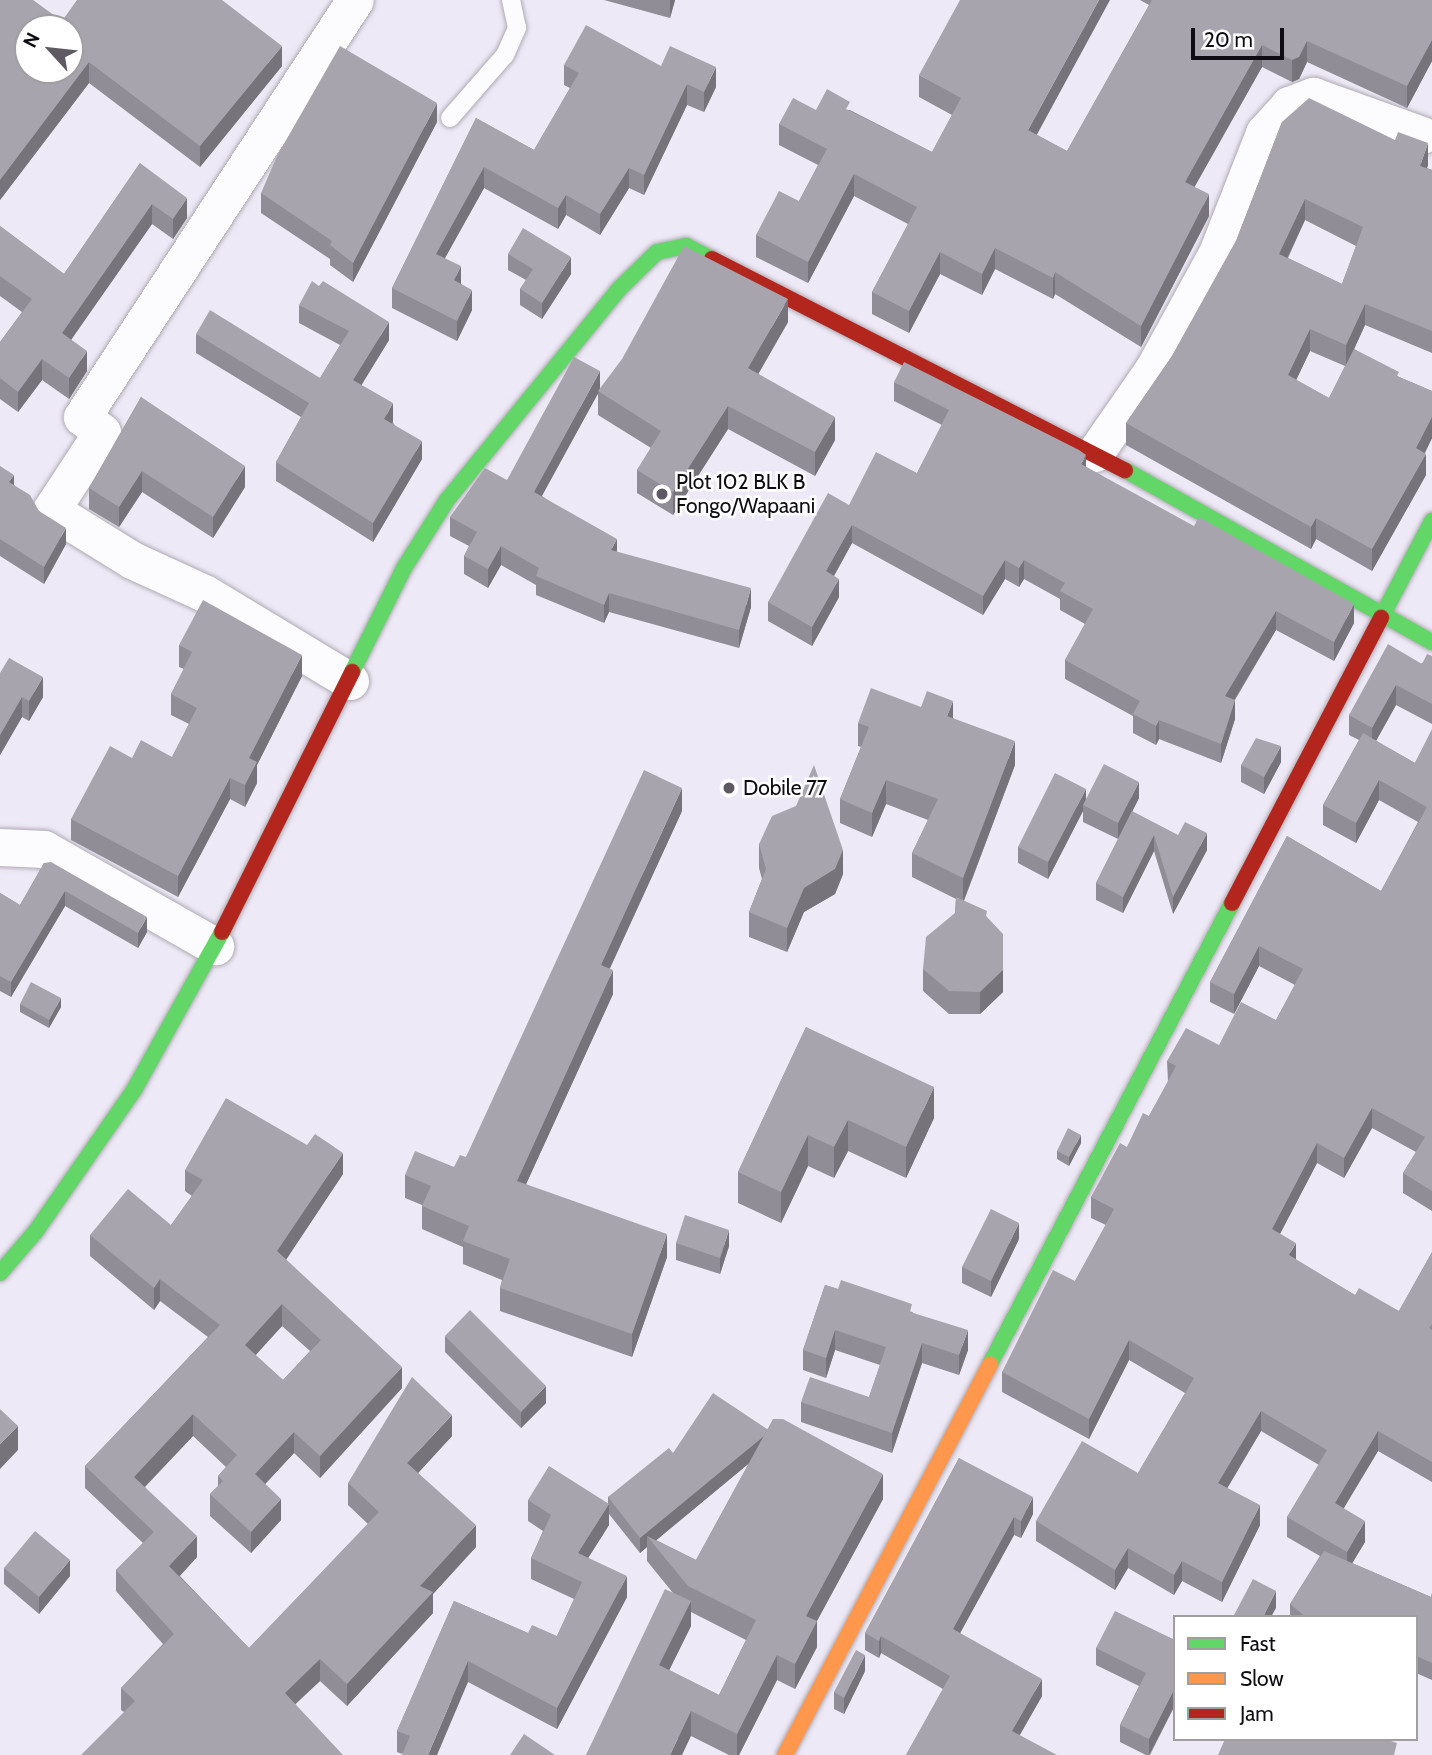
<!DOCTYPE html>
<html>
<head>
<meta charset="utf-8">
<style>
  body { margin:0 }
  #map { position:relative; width:1432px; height:1755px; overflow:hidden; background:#eee9f6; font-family:Cabin,sans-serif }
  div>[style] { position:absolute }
  .roads { filter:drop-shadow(0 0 2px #aeaab4) drop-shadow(0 0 2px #aeaab4) }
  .lane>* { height:18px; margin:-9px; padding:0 9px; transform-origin:9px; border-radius:9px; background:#fcfcfe }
  .street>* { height:37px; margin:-18.5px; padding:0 18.5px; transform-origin:18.5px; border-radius:18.5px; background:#fcfcfe }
  .fast>* { height:16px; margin:-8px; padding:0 8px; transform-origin:8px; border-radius:8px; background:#63d668 }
  .slow>* { height:16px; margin:-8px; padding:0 8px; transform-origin:8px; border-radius:8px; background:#ff974d }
  .jam>* { height:16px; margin:-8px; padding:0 8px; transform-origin:8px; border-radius:8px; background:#b3261e }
  .wall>* { inset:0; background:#908d96 }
  .shaded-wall>* { inset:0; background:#76737a }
  .building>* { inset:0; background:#a8a4ae }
  .dots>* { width:19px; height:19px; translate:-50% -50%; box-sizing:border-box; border:4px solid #fff; border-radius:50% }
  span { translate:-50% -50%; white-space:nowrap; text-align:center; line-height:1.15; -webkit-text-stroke:5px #fff; paint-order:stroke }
  .poi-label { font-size:21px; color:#100c14 }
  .left { translate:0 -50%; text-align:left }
  .legend { position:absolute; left:1173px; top:1615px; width:245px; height:126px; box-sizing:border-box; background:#fff; border:2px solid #9f9ea1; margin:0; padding:9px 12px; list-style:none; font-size:21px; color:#100c14 }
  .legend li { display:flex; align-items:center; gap:14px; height:35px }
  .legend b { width:35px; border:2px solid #9f9ea1 }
  .north { position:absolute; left:14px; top:14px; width:70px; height:70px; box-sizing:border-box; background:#fff; border:2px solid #9f9ea1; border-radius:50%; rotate:297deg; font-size:19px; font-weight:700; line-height:28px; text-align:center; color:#100c14 }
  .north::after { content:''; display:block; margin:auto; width:24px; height:32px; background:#5e5963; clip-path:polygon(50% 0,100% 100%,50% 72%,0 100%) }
  .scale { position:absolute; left:1191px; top:28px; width:93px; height:32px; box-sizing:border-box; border:4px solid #100c14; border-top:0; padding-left:9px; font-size:21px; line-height:24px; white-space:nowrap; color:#100c14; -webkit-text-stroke:5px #fff; paint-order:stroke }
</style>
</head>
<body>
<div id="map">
  <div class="roads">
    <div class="lane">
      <i style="left:450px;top:118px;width:84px;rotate:-48.9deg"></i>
      <i style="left:505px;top:55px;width:30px;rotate:-66deg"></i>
      <i style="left:517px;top:28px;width:29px;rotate:-102deg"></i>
    </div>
    <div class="street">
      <i style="left:1095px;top:453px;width:103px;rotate:-55.2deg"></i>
      <i style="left:1154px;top:368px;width:131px;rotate:-61.3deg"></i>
      <i style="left:1217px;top:253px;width:129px;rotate:-68.6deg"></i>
      <i style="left:1264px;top:133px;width:38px;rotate:-48deg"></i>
      <i style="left:1289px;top:105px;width:26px;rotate:-21deg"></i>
      <i style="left:1313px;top:96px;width:116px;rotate:19.7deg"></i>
      <i style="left:350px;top:681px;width:170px;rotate:-148.9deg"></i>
      <i style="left:204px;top:593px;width:79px;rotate:-155.4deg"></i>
      <i style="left:132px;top:560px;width:95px;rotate:-148.3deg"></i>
      <i style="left:51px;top:510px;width:93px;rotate:-56.8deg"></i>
      <i style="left:102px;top:432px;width:25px;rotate:-143deg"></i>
      <i style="left:82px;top:417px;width:498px;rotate:-56.8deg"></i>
      <i style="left:0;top:847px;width:44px;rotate:2.6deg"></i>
      <i style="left:44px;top:849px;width:197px;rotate:29.6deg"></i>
    </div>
    <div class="fast">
      <i style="left:1125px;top:470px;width:352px;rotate:29.3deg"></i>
      <i style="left:1381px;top:618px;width:110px;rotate:-62.3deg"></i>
      <i style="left:352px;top:672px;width:116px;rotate:-63.4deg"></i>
      <i style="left:404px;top:568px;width:80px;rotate:-57.7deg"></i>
      <i style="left:447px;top:500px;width:271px;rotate:-50.8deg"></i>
      <i style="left:618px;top:290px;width:54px;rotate:-44.3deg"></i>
      <i style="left:657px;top:252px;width:30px;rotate:-12deg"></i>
      <i style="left:686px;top:246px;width:29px;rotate:27deg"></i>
      <i style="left:0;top:1273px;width:55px;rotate:-49.4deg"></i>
      <i style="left:36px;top:1231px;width:172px;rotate:-55.2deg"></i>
      <i style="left:134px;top:1090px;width:181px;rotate:-60.9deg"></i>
      <i style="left:990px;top:1364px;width:521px;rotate:-62.3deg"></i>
    </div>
    <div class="slow">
      <i style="left:785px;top:1755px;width:441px;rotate:-62.3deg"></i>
    </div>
    <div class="jam">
      <i style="left:712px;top:259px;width:464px;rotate:27.1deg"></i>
      <i style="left:1232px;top:903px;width:322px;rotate:-62.4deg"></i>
      <i style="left:222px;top:932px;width:291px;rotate:-63.4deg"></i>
    </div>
  </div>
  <div class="wall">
    <i style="clip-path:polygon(0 0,62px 21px,282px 66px,200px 167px,89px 83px,0 200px)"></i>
    <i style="clip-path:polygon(604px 0,675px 0,670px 18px)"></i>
    <i style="clip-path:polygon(1140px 0,1432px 0,1432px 61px,1407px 108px,1307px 62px,1299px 79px,1292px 82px,1262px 67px,1194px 187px,1209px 216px,1141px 347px,1055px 294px,1053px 299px,995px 269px,982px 295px,940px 274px,909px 333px,872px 314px,872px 292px,908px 224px,854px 196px,808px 283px,756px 257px,756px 235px,799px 201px,818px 165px,779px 145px,779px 124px,816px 110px,850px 110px,932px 152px,952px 115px,919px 97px,919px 75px,1037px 135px,1067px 151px,1149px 5px)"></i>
    <i style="clip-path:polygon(564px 65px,661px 66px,716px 87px,704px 112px,687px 105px,644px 195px,629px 188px,600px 235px,566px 215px,558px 229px,484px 188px,445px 258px,461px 284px,472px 310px,457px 341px,392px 308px,392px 288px,476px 118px,534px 150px,570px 88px,564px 85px)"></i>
    <i style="clip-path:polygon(437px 122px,353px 282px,330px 265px,330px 259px,261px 213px,261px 193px)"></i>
    <i style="clip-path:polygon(evenodd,1282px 122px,1428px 165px,1427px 168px,1432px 170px,1432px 353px,1365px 325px,1354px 349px,1399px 377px,1432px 391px,1432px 438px,1425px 453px,1426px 475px,1372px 571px,1316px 539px,1311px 549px,1126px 445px,1126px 423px,1172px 356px,1236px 241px,1282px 122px,1305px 220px,1356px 246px,1342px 284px,1288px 258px,1305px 220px,1282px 122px,1310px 351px,1345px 366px,1329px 398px,1296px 380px,1310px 351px)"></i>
    <i style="clip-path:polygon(140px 163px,187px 218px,173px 239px,152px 224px,71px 339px,87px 371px,69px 399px,42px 380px,18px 412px,0 399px,0 342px,22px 312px,0 296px,0 226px,64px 274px)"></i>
    <i style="clip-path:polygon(508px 254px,571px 274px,542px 319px,520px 305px,520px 289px,526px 280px,508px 270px)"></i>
    <i style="clip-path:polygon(299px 305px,389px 340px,361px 385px,393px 422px,393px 423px,422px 459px,373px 542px,276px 481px,276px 462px,301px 417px,196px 353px,196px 334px,320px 378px,340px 345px,299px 323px)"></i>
    <i style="clip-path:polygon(788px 322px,758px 374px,835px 440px,815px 476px,728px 429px,673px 515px,637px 493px,637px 470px,651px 448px,598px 415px,598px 393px,542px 496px,617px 552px,751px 607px,739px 648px,609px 612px,604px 623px,536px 595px,536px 585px,501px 565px,488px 588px,464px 574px,464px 556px,469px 546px,450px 536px,450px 517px,507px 480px,600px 389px)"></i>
    <i style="clip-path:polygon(894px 382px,1086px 467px,1354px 623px,1334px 661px,1276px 630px,1235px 700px,1235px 719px,1221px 763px,1159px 739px,1156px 745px,1133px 733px,1133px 716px,1065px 679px,1065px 660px,1085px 624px,1060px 610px,1060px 599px,1024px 579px,1019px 587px,1005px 579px,983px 615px,852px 543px,834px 576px,839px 597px,812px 646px,768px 621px,768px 602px,849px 505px,917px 473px,942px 425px,894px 401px)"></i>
    <i style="clip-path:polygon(141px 397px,245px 487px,213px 538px,142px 492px,119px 527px,89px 509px,89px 488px)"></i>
    <i style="clip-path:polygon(0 466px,14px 485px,39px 511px,66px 544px,44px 584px,0 556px)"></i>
    <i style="clip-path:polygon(179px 645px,302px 676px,257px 765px,257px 783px,245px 807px,230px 799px,178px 897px,71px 840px,71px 819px,172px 757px,189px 724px,171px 715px,171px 694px,184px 669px,179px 667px)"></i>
    <i style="clip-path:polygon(1432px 656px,1432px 724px,1396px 705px,1376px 741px,1415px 763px,1432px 730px,1432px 1211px,1403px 1193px,1403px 1173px,1416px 1152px,1372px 1128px,1344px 1178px,1317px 1163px,1280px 1234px,1296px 1260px,1355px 1295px,1399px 1311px,1432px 1252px,1432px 1482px,1378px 1451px,1343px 1508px,1365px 1542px,1352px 1563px,1431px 1597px,1432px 1593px,1432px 1680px,1416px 1673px,1416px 1617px,1290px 1617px,1290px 1604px,1320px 1556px,1287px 1537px,1287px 1517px,1319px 1465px,1261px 1431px,1227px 1488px,1260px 1525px,1222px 1602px,1182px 1581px,1174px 1595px,1128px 1568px,1115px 1590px,1036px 1541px,1036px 1521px,1138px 1473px,1185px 1393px,1129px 1360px,1089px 1439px,1002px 1392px,1002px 1372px,1075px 1281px,1106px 1225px,1091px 1218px,1091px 1197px,1149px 1116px,1168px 1082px,1167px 1061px,1219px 1045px,1276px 1020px,1295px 985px,1259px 966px,1234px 1014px,1210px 1002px,1210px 982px,1287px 836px,1381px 891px,1418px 822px,1379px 800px,1356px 843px,1323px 825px,1323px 805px,1359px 740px,1349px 735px,1349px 715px)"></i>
    <i style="clip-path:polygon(0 673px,43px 697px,29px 721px,22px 717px,0 755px,0 773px)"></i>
    <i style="clip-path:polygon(921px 707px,953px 718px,1015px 765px,964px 901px,987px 917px,1003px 992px,980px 1014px,949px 1014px,923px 991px,923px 969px,955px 913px,956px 899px,912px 877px,912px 853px,928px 820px,886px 804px,872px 837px,840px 823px,840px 799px,861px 747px,858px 746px,858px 723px)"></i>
    <i style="clip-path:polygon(1281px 762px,1264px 794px,1241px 782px,1241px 765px)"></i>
    <i style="clip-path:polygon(1139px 798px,1131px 814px,1207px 850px,1173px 914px,1154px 851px,1123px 913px,1096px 900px,1096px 883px,1118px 839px,1083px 822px,1083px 811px,1048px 879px,1018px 863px,1018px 847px,1086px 800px)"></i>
    <i style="clip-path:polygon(682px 811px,609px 969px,613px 994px,526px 1184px,667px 1257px,632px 1357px,500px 1311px,500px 1288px,502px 1280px,463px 1264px,463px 1247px,422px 1229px,422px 1205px,405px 1198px,405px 1175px,454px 1167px,466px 1157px)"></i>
    <i style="clip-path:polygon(759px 844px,843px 874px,835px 894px,804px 912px,787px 952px,749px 937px,749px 912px,762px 879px,759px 868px)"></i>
    <i style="clip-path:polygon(44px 863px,147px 932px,138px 948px,65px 906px,11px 997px,0 991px,0 893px,20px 905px)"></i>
    <i style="clip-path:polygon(20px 1004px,61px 1007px,49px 1028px,20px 1012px)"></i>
    <i style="clip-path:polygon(806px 1027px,934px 1118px,906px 1178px,848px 1151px,834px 1178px,808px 1166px,781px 1223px,738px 1203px,738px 1172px)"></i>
    <i style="clip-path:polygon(1081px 1143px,1069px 1166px,1057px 1159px,1057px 1151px)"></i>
    <i style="clip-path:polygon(evenodd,185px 1170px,343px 1174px,286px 1260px,402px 1388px,320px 1478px,294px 1453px,265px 1484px,281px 1520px,251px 1553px,210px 1516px,210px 1494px,218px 1486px,218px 1476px,226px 1467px,193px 1436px,145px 1487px,197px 1557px,180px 1576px,249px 1648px,368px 1524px,348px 1505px,348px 1483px,452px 1436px,418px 1473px,476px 1547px,433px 1594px,433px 1613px,347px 1706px,320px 1681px,295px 1704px,124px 1712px,121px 1710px,121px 1688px,163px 1644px,116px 1591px,116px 1570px,143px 1543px,85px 1488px,85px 1466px,208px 1337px,160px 1301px,154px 1310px,90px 1256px,90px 1235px,171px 1225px,192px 1196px,185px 1191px,185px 1170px,282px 1326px,310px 1351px,283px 1380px,255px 1355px,282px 1326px)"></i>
    <i style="clip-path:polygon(1019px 1239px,991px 1297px,962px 1283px,962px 1267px)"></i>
    <i style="clip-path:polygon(676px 1243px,729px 1246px,720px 1274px,676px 1260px)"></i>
    <i style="clip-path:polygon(825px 1285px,912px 1312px,968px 1350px,959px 1375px,922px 1363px,892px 1453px,801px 1422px,801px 1402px,869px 1397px,880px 1365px,835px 1350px,826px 1378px,803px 1370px,803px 1350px)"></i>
    <i style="clip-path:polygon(445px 1336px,546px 1403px,521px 1428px,445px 1352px)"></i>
    <i style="clip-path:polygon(evenodd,767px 1429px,883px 1499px,817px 1621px,817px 1647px,795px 1689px,777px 1680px,739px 1755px,729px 1755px,691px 1736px,586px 1755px,673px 1593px,647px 1561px,647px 1547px,640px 1553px,609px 1514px,609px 1525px,588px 1558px,627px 1597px,557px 1729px,468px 1682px,402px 1754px,397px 1752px,397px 1731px,454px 1601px,528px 1633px,557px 1636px,574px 1599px,531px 1579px,531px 1558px,543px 1531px,528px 1521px,528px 1500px,608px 1503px,608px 1497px,673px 1453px,767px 1429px,749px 1463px,696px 1560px,656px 1540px,749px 1463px,767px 1429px,691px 1612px,746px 1640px,719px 1695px,669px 1670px,691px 1626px,691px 1612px)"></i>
    <i style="clip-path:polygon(959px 1458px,1033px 1514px,1021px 1538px,1014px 1535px,960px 1633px,1042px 1696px,1020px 1735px,906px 1755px,943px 1689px,881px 1653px,879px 1658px,865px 1650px,865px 1633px)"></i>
    <i style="clip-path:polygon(4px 1568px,70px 1576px,39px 1614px,4px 1584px)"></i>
    <i style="clip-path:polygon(1175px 1640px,1175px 1705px,1150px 1755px,1146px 1755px,1120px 1742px,1120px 1725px,1139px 1686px,1096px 1665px,1096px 1648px)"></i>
    <i style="clip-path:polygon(865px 1671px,844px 1714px,834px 1709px,834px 1692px)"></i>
  </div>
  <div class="shaded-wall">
    <i style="clip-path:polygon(670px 0,675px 0,670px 18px)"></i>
    <i style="clip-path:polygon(1099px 0,1110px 0,1028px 151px,1028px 130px)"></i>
    <i style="clip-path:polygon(1432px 40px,1432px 61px,1407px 108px,1407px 86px)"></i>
    <i style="clip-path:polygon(1307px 41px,1307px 62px,1299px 79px,1292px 82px,1292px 60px)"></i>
    <i style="clip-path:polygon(1262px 45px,1262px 67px,1185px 204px,1185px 182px)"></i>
    <i style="clip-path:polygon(282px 46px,282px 66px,200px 167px,200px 146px)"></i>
    <i style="clip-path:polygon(89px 62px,89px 83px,0 200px,0 180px)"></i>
    <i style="clip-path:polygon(716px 67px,716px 87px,704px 112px,704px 92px)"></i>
    <i style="clip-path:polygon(687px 84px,687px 105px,644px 195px,644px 175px)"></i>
    <i style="clip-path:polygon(437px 103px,437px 122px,353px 282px,353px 263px)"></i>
    <i style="clip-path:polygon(1428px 143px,1428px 165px,1420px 187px,1420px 166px)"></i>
    <i style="clip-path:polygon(484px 167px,484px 188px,436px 274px,436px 254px)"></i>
    <i style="clip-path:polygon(629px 168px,629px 188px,600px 235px,600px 214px)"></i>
    <i style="clip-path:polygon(854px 174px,854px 196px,808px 283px,808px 262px)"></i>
    <i style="clip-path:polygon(1209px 194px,1209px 216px,1141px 347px,1141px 326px)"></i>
    <i style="clip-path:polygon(566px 195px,566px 215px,558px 229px,558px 208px)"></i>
    <i style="clip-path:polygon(187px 198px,187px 218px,173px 239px,173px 219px)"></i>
    <i style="clip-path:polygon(1305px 199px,1305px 220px,1279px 275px,1279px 254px)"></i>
    <i style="clip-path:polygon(152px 204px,152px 224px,62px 353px,62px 333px)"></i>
    <i style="clip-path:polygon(995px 248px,995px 269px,982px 295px,982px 274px)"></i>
    <i style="clip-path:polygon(940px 252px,940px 274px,909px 333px,909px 311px)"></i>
    <i style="clip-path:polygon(571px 257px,571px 274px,542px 319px,542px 303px)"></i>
    <i style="clip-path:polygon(461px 266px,461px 286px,454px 280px)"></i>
    <i style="clip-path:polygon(1055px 272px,1055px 294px,1053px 299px,1053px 278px)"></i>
    <i style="clip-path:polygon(472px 290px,472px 310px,457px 341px,457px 321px)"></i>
    <i style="clip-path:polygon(788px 299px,788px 322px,748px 392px,748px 368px)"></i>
    <i style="clip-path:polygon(1365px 304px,1365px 325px,1346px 367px,1346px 345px)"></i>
    <i style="clip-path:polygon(389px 322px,389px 340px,353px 399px,353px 380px)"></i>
    <i style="clip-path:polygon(1310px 329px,1310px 351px,1288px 397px,1288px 375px)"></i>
    <i style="clip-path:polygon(87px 351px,87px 371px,69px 399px,69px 378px)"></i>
    <i style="clip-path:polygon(42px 359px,42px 380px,18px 412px,18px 392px)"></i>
    <i style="clip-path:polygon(600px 371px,600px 390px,534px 510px,534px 492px)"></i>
    <i style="clip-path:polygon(393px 403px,393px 422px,384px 437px,384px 419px)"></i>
    <i style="clip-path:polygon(728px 406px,728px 429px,673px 515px,673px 492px)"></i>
    <i style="clip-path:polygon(835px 417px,835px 440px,815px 476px,815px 452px)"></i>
    <i style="clip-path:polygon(1432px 417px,1432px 438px,1416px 470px,1416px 448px)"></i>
    <i style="clip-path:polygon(422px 441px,422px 459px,373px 542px,373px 523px)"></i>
    <i style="clip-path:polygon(1426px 454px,1426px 475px,1372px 571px,1372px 549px)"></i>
    <i style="clip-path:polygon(1086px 455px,1086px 474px,1081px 464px)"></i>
    <i style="clip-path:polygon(245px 466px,245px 487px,213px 538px,213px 517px)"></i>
    <i style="clip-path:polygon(142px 471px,142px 492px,119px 527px,119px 507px)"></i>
    <i style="clip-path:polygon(14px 475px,14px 492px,9px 482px)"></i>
    <i style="clip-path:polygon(1316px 518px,1316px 539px,1311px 549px,1311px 527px)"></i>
    <i style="clip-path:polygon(852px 525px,852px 543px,826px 590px,826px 571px)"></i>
    <i style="clip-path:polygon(66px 528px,66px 544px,44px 584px,44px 567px)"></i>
    <i style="clip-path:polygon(617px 539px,617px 558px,611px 550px)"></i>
    <i style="clip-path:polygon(501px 546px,501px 565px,488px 588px,488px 569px)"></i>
    <i style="clip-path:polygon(1005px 560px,1005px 579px,983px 615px,983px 596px)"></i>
    <i style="clip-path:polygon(1024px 560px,1024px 579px,1019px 587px,1019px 568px)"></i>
    <i style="clip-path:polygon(839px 579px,839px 597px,812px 646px,812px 627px)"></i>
    <i style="clip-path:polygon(751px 588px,751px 607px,739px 648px,739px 630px)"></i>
    <i style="clip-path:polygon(609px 593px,609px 612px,604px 623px,604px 605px)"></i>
    <i style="clip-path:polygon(1354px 604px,1354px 623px,1334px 661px,1334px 642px)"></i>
    <i style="clip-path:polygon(1276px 611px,1276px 630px,1225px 715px,1225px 696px)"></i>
    <i style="clip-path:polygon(302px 655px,302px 676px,257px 765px,257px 783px,245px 807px,245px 785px,249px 758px)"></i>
    <i style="clip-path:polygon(43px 677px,43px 697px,29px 721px,29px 701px)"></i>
    <i style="clip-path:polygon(1396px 685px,1396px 705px,1372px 748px,1372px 728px)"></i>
    <i style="clip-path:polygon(22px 697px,22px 717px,0 755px,0 773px,0 735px)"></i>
    <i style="clip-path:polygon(1235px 700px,1235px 719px,1221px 763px,1221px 744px)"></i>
    <i style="clip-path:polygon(953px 701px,953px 725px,947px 716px)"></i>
    <i style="clip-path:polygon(1159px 720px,1159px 739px,1156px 745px,1156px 726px)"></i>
    <i style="clip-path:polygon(1015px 741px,1015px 765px,963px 902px,963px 878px)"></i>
    <i style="clip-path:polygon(1281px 746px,1281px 762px,1264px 794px,1264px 777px)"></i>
    <i style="clip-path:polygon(230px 778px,230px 799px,178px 897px,178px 876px)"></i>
    <i style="clip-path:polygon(886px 780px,886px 804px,872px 837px,872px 813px)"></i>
    <i style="clip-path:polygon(1379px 780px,1379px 800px,1356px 843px,1356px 823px)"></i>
    <i style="clip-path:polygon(1139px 782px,1139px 798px,1118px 839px,1118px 823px)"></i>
    <i style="clip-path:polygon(682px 788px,682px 811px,601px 988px,601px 965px)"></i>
    <i style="clip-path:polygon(1086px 789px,1086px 805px,1083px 805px,1083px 811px,1048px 879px,1048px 862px)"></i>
    <i style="clip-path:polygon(1207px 833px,1207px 850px,1173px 914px,1173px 897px)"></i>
    <i style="clip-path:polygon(1154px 835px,1154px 851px,1123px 913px,1123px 897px)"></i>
    <i style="clip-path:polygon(843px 850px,843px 874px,835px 894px,804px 912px,787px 952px,787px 928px,804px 888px)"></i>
    <i style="clip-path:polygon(65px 891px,65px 906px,11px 997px,11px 982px)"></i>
    <i style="clip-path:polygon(147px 917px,147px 932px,138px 948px,138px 933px)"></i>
    <i style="clip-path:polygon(1003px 934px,1003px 992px,980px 1014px,980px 992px)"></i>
    <i style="clip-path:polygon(1259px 946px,1259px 966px,1234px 1014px,1234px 994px)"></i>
    <i style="clip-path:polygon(613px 970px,613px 994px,517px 1204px,517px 1181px)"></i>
    <i style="clip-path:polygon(61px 998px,61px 1007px,49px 1028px,49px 1020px)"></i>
    <i style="clip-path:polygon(934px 1087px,934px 1118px,906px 1178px,906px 1147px)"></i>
    <i style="clip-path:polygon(1372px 1108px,1372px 1128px,1344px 1178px,1344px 1158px)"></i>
    <i style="clip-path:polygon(848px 1120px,848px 1151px,834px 1178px,834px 1147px)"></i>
    <i style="clip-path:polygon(808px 1135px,808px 1166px,781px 1223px,781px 1192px)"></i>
    <i style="clip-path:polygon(1081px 1135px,1081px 1143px,1069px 1166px,1069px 1157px)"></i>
    <i style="clip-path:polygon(1317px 1143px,1317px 1163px,1272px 1249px,1272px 1229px)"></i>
    <i style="clip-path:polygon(343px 1153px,343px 1174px,277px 1273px,277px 1251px)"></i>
    <i style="clip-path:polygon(1019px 1223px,1019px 1239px,991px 1297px,991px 1281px)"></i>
    <i style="clip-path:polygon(729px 1230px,729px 1246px,720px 1274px,720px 1258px)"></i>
    <i style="clip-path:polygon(667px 1234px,667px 1257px,632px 1357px,632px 1334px)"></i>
    <i style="clip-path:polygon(1296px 1243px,1296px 1263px,1289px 1255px)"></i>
    <i style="clip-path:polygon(160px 1279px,160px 1301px,154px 1310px,154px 1288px)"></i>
    <i style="clip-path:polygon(282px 1304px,282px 1326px,245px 1367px,245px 1345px)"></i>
    <i style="clip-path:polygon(835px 1330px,835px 1350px,826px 1378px,826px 1358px)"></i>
    <i style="clip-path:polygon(968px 1330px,968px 1350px,959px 1375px,959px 1355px)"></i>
    <i style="clip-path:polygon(1129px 1340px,1129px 1360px,1089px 1439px,1089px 1419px)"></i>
    <i style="clip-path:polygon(922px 1343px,922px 1363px,892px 1453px,892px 1433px)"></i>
    <i style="clip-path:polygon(402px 1367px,402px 1388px,320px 1478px,320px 1456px)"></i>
    <i style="clip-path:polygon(546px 1386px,546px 1403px,521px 1428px,521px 1412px)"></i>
    <i style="clip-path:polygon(1261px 1411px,1261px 1431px,1218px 1504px,1218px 1483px)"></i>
    <i style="clip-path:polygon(193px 1414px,193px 1436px,134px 1498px,134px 1477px)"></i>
    <i style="clip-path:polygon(452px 1415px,452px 1436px,407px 1485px,407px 1463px)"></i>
    <i style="clip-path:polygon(18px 1426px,18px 1450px,0 1469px,0 1444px)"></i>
    <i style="clip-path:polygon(770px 1431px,770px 1446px,653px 1543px,647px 1536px,647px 1547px,640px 1553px,640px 1538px)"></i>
    <i style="clip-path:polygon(1378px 1431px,1378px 1451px,1335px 1523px,1335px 1503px)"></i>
    <i style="clip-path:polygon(294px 1432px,294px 1453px,255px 1495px,255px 1474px)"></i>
    <i style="clip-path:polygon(883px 1474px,883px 1499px,806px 1641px,806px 1616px)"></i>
    <i style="clip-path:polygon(1033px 1497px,1033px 1514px,1021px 1538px,1021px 1521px)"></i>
    <i style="clip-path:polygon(281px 1499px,281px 1520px,251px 1553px,251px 1532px)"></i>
    <i style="clip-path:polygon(609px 1504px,609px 1525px,578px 1574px,578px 1553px)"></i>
    <i style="clip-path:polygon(1260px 1505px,1260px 1525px,1222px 1602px,1222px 1582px)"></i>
    <i style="clip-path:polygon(1014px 1517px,1014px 1535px,953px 1646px,953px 1629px)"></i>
    <i style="clip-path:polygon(1365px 1521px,1365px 1542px,1347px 1572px,1347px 1552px)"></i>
    <i style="clip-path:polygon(476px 1525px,476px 1547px,433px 1594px,433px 1613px,347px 1706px,347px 1684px,420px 1586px)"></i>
    <i style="clip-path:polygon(197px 1536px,197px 1557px,169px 1587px,169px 1566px)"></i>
    <i style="clip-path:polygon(1128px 1548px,1128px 1568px,1115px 1590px,1115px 1570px)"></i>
    <i style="clip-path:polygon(70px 1560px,70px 1576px,39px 1614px,39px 1597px)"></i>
    <i style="clip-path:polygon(1182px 1561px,1182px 1581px,1174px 1595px,1174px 1575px)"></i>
    <i style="clip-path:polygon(627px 1576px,627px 1597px,557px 1729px,557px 1708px)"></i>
    <i style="clip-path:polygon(1276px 1591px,1276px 1608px,1271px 1617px,1263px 1617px)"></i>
    <i style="clip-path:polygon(691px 1601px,691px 1626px,659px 1691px,659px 1665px)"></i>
    <i style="clip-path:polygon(817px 1621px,817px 1647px,795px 1689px,795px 1664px)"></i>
    <i style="clip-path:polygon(881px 1636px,881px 1653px,879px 1658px,879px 1641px)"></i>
    <i style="clip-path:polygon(777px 1655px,777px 1680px,739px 1755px,737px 1755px,737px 1734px)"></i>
    <i style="clip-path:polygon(865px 1655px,865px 1671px,844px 1714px,844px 1698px)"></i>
    <i style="clip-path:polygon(320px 1659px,320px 1681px,285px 1714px,285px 1693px)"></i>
    <i style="clip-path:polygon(468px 1661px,468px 1682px,437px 1755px,428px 1755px)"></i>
    <i style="clip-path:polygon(1042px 1679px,1042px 1696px,1012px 1748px,1012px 1731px)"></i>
    <i style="clip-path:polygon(1175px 1688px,1175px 1705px,1149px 1755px,1149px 1739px)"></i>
    <i style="clip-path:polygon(691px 1711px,691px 1736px,682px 1755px,670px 1755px)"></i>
  </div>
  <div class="building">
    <i style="clip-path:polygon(evenodd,0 0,33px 0,62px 21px,77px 0,222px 0,282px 46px,200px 146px,89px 62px,0 180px,0 0,28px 28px,70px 28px,70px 70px,28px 70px,28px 28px)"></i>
    <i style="clip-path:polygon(960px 0,1099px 0,1028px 130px,1067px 151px,1152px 0,1432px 0,1432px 40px,1407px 86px,1307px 41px,1299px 57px,1292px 60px,1262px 45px,1185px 182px,1209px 194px,1141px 326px,1055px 272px,1053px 278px,995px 248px,982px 274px,940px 252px,909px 311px,872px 292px,917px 207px,854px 174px,808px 262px,756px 235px,779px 191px,799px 201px,827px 149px,779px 124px,793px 98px,816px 110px,827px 89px,850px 102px,846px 109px,932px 152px,961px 98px,919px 75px)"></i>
    <i style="clip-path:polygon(586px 25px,661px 66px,670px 46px,716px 67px,704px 92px,687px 84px,644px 175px,629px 168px,600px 214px,566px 195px,558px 208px,484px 167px,436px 254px,461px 266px,454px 280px,472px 290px,457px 321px,392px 288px,476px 118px,534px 150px,579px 73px,564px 65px)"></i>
    <i style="clip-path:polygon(340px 46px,437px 103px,353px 263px,330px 245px,332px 241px,261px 193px,277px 156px)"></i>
    <i style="clip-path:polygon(evenodd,1309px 98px,1395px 140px,1398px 132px,1428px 143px,1420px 166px,1432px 170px,1432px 331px,1365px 304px,1346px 345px,1310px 329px,1288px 375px,1329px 398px,1354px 349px,1399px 372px,1397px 376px,1432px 391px,1432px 417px,1416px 448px,1426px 454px,1372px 549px,1316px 518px,1311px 527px,1126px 423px,1172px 356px,1236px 241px,1282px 122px,1309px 98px,1305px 199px,1363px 227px,1342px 284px,1279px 254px,1305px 199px)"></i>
    <i style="clip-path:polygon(140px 163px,187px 198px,173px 219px,152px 204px,62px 333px,87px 351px,69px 378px,42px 359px,18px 392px,0 378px,0 342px,32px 299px,0 276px,0 226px,64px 274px)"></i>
    <i style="clip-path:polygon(523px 228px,571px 257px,542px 303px,520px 289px,533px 269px,508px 254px)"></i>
    <i style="clip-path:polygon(684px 246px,788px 299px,748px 368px,835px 417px,815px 452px,728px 406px,673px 492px,637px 470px,661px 431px,598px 391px,622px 359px)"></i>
    <i style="clip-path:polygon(312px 281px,319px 286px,323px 281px,389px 322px,353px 380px,393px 403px,384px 419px,422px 441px,373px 523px,276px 462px,309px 403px,196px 334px,210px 310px,320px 378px,349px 331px,299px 305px)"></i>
    <i style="clip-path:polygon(574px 357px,600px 371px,534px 492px,617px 539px,611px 550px,751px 588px,739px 630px,609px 593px,604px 605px,536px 576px,539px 568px,501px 546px,488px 569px,464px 556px,477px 532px,450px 517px,485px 468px,507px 480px)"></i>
    <i style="clip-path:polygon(904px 362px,1079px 450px,1086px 455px,1081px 464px,1194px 526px,1199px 517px,1354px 604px,1334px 642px,1276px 611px,1225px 696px,1235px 700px,1221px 744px,1159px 720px,1156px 726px,1133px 714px,1140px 701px,1065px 660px,1093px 609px,1060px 591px,1065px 583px,1024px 560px,1019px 568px,1005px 560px,983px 596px,852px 525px,826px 571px,839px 579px,812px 627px,768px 602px,828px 493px,849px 505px,876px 452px,917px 473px,949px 410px,894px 382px)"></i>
    <i style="clip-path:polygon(141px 397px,245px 466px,213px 517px,142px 471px,119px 507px,89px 488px)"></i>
    <i style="clip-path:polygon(0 466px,14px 475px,9px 482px,30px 495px,39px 511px,66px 528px,44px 567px,0 539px)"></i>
    <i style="clip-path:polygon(203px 600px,302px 655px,249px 758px,257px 762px,245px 785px,230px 778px,178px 876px,71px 819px,110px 746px,132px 758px,141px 740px,172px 757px,197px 708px,171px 694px,192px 652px,179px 645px)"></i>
    <i style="clip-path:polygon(1388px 644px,1422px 664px,1427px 654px,1432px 656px,1432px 704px,1396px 685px,1372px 728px,1349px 715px)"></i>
    <i style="clip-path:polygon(9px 658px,43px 677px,29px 701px,22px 697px,0 735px,0 673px)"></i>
    <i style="clip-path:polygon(871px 688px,921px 707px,927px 691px,953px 701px,947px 716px,1015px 741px,963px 878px,912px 853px,938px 799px,886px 780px,872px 813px,840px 799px,869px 727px,858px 723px)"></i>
    <i style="clip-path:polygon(1432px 729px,1432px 1191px,1403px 1173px,1425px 1137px,1372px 1108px,1344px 1158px,1317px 1143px,1272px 1229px,1296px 1243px,1289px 1255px,1355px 1295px,1359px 1288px,1399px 1311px,1432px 1252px,1432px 1324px,1429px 1328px,1432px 1330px,1432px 1462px,1378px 1431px,1335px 1503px,1365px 1521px,1347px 1552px,1287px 1517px,1327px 1450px,1261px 1411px,1218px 1483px,1260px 1505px,1222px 1582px,1182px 1561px,1174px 1575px,1128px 1548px,1115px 1570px,1036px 1521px,1082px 1441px,1138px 1473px,1194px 1378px,1129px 1340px,1089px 1419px,1002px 1372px,1053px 1270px,1075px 1281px,1114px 1209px,1091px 1197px,1120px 1143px,1127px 1147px,1143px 1113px,1149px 1116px,1176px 1066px,1167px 1061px,1186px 1028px,1219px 1045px,1241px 1002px,1276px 1020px,1303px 969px,1259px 946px,1234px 994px,1210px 982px,1287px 836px,1381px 891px,1427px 807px,1379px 780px,1356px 823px,1323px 805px,1363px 733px,1415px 763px)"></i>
    <i style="clip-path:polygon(1256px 738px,1281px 746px,1264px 777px,1241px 765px)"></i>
    <i style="clip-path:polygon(1104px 764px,1139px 782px,1118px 823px,1083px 805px)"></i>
    <i style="clip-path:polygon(814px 765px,843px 850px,835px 869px,804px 888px,787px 928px,749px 912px,766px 869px,759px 844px,772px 816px,796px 806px)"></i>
    <i style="clip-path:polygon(644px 770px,682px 788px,601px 965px,613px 970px,517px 1181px,667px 1234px,632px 1334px,500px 1288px,510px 1259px,463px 1241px,469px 1226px,422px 1206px,431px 1186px,405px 1175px,415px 1151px,454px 1167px,460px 1155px,466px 1157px)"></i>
    <i style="clip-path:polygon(1055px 773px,1086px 789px,1048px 862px,1018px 847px)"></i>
    <i style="clip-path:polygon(1132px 811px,1178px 835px,1185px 822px,1207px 833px,1173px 897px,1154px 835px,1123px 897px,1096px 883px)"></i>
    <i style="clip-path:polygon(51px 862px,147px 917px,138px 933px,65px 891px,11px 982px,0 976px,0 893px,20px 905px,44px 863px)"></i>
    <i style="clip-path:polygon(956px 897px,987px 911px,986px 916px,1003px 934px,1003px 970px,980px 992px,949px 991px,923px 969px,926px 937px,955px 913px)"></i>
    <i style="clip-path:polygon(31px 982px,61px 998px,49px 1020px,20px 1004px)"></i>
    <i style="clip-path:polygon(806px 1027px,934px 1087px,906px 1147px,848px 1120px,834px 1147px,808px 1135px,781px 1192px,738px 1172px)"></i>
    <i style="clip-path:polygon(evenodd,226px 1098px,307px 1145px,315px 1134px,343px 1153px,277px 1251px,402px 1367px,320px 1456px,294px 1432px,255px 1474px,281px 1499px,251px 1532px,210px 1494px,223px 1481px,218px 1476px,237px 1455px,193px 1414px,134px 1477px,197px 1536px,169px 1566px,249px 1648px,379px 1512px,348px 1483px,412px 1377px,452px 1415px,407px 1463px,476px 1525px,420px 1586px,433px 1592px,347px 1684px,320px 1659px,285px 1693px,343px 1755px,81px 1755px,135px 1701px,121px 1688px,174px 1634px,116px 1570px,154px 1532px,85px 1466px,220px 1325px,160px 1279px,154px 1288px,90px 1235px,128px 1189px,171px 1225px,203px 1180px,185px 1170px,226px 1098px,282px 1304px,321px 1340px,283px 1380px,245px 1345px,282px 1304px)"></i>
    <i style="clip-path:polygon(1068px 1128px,1081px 1135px,1069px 1157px,1057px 1151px)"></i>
    <i style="clip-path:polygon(991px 1209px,1019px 1223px,991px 1281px,962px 1267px)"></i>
    <i style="clip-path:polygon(685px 1215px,729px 1230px,720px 1258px,676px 1243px)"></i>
    <i style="clip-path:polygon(841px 1280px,912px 1304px,910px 1312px,968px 1330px,959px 1355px,922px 1343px,892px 1433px,801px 1402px,810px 1377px,869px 1397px,886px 1347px,835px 1330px,826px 1358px,803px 1350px,825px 1285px,838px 1289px)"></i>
    <i style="clip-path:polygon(470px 1310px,546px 1386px,521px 1412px,445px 1336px)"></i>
    <i style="clip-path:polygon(713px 1393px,767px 1429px,764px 1436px,640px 1538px,608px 1497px,669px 1448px,673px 1453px)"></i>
    <i style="clip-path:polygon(0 1409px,18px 1426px,0 1444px)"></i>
    <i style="clip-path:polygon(773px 1419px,783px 1419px,883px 1474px,806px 1616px,817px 1621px,795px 1664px,777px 1655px,737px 1734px,691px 1711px,670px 1755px,586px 1755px,665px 1589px,691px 1601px,659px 1665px,719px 1695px,756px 1620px,688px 1586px,647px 1536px,696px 1560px)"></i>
    <i style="clip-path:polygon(959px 1458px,1033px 1497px,1021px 1521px,1014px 1517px,953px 1629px,1042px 1679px,1012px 1731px,1057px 1755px,906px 1755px,950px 1676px,881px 1636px,879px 1641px,865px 1633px)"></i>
    <i style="clip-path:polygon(549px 1466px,609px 1504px,578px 1553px,627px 1576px,557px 1708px,468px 1661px,428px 1755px,402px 1755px,410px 1736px,397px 1731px,454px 1601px,528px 1633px,532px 1625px,557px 1636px,582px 1582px,531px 1558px,551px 1515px,528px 1500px)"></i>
    <i style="clip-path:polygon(35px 1531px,70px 1560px,39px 1597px,4px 1568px)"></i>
    <i style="clip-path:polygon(1324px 1551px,1431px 1597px,1432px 1593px,1432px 1663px,1416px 1656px,1416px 1617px,1306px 1617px,1290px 1604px)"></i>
    <i style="clip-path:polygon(1253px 1579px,1276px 1591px,1263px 1617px,1233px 1617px)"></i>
    <i style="clip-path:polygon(1115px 1611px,1175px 1640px,1175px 1688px,1149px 1739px,1120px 1725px,1146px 1673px,1096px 1648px)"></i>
    <i style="clip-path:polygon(856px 1650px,865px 1655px,844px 1698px,834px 1692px)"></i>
    <i style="clip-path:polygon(524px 1734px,555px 1755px,510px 1755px)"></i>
    <i style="clip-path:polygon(1225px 1739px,1389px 1739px,1388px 1740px,1397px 1743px,1394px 1755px,1218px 1755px)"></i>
  </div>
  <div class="dots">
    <i style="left:662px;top:494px;background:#5e5963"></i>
    <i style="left:729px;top:788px;background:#5e5963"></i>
  </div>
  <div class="poi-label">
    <span class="left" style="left:676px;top:494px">Plot 102 BLK B<br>Fongo/Wapaani</span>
    <span class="left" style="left:743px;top:788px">Dobile 77</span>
  </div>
  <ul class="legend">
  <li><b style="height:9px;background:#63d668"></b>Fast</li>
  <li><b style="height:9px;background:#ff974d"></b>Slow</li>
  <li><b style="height:9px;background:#b3261e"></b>Jam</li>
  </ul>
  <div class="north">N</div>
  <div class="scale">20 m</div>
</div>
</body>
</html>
